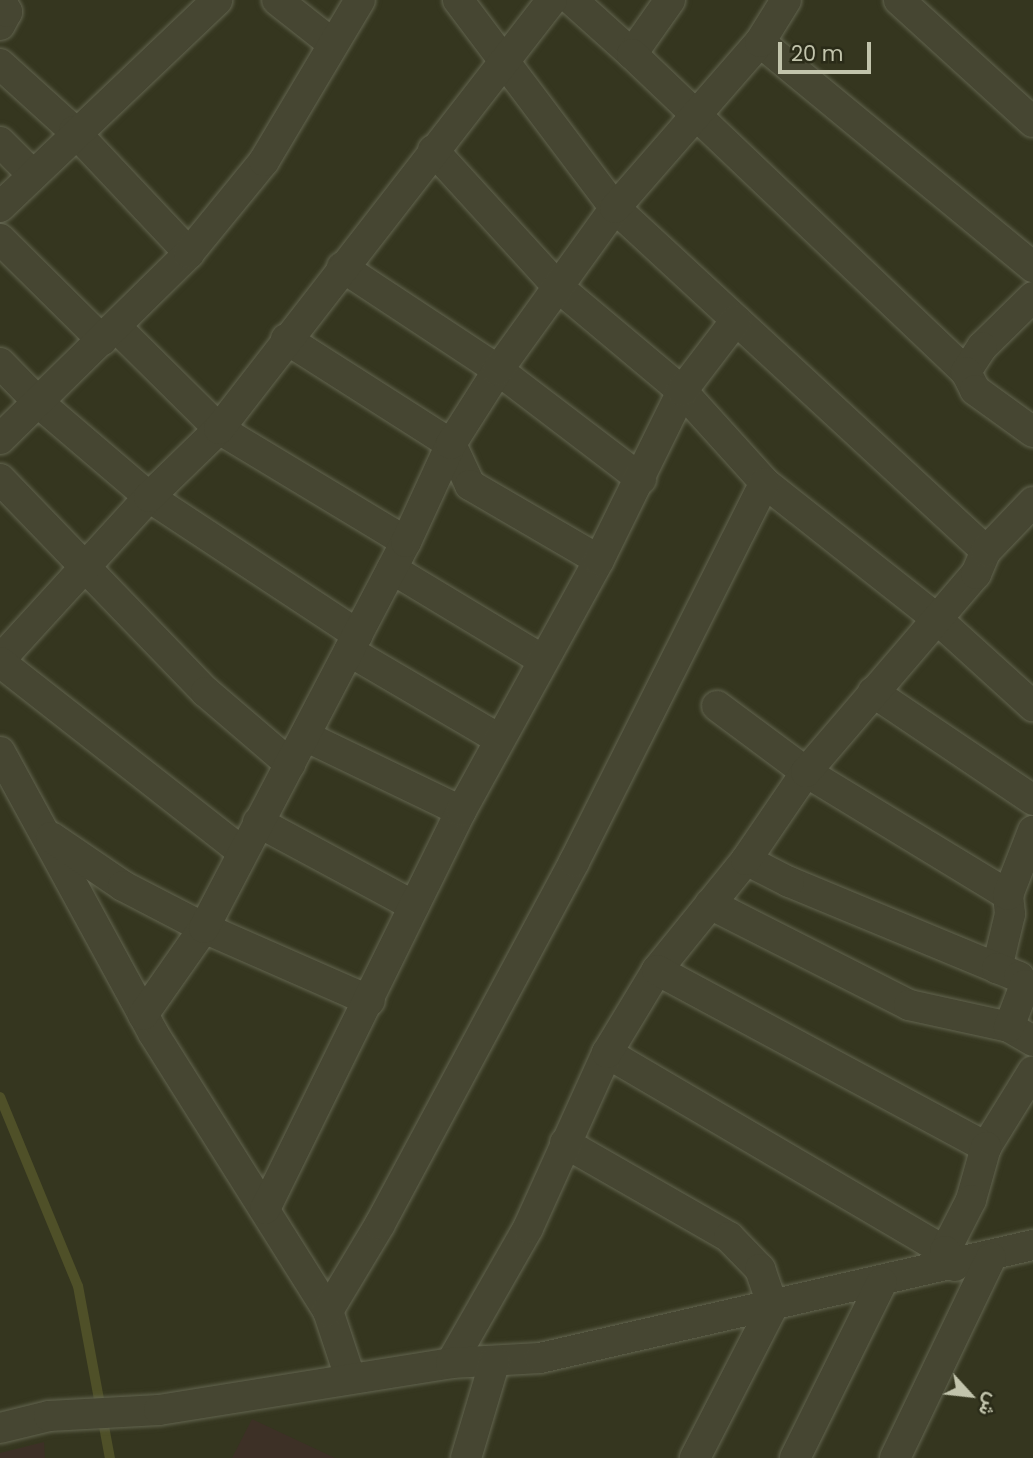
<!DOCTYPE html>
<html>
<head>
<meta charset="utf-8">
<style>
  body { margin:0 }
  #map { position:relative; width:1033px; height:1458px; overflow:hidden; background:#35361f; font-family:Poppins,Vazirmatn,sans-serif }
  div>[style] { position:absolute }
  .green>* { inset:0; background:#3d3026 }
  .stream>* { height:10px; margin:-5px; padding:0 5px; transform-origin:5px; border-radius:5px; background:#4f5028 }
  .roads { filter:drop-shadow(0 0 2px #636550) drop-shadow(0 0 2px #636550) }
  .street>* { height:30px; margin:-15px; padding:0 15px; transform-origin:15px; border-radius:15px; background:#464632 }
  span { translate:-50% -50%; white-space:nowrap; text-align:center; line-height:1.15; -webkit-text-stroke:5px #2a2b18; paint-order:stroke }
  .north { position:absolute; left:935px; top:1360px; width:70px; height:70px; -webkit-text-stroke:5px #2a2b18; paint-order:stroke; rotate:117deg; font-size:19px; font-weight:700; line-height:28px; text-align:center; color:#c2c4ac }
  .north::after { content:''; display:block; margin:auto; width:24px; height:32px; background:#c2c4ac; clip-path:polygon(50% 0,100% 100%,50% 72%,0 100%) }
  .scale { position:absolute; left:778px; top:42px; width:93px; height:32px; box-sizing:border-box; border:4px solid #c2c4ac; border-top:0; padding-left:9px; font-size:21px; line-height:24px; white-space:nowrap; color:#c2c4ac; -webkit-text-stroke:5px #2a2b18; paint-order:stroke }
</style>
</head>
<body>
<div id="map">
  <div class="green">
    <i style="clip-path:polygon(252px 1419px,335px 1458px,232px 1458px)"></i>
    <i style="clip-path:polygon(44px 1442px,45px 1458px,0 1458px,0 1453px)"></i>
  </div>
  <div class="stream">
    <i style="left:0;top:1097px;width:204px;rotate:67.6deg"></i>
    <i style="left:78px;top:1286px;width:175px;rotate:79.5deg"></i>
  </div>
  <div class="roads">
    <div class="street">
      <i style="left:277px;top:0;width:71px;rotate:38.2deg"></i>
      <i style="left:458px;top:0;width:261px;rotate:53deg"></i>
      <i style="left:615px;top:208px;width:505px;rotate:42.75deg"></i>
      <i style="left:572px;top:0;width:81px;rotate:42deg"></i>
      <i style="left:670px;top:0;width:66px;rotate:125.1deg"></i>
      <i style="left:632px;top:54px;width:461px;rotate:43.6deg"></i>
      <i style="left:899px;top:0;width:181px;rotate:42.3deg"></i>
      <i style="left:0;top:25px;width:15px;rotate:-62deg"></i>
      <i style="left:7px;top:12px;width:13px;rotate:-117deg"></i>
      <i style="left:760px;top:42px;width:354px;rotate:39.5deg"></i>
      <i style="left:0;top:64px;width:100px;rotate:42.2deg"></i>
      <i style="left:74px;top:131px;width:168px;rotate:46.7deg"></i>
      <i style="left:0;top:142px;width:45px;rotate:45deg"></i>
      <i style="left:433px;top:150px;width:185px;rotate:47.6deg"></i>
      <i style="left:558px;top:287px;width:162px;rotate:40deg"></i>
      <i style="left:682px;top:391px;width:124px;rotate:47.9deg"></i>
      <i style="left:765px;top:483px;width:219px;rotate:38.3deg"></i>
      <i style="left:937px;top:619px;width:130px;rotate:42.2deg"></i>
      <i style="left:0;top:207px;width:300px;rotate:-43.6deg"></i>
      <i style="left:0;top:239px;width:144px;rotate:44.7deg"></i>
      <i style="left:342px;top:267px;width:187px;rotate:33.4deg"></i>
      <i style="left:498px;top:370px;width:180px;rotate:37.3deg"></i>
      <i style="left:1033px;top:297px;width:71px;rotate:135.6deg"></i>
      <i style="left:982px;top:347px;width:30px;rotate:123deg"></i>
      <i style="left:966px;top:372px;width:20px;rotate:63deg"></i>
      <i style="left:975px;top:390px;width:72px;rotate:35.9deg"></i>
      <i style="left:116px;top:327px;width:145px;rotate:44.7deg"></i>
      <i style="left:219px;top:429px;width:218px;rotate:31.1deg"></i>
      <i style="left:286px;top:339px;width:196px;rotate:32.5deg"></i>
      <i style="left:451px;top:444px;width:45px;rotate:65.1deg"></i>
      <i style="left:470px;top:485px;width:149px;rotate:30.2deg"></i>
      <i style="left:0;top:363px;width:56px;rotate:45.7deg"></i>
      <i style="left:39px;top:403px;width:145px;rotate:40.5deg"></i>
      <i style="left:149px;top:497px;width:250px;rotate:33.4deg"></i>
      <i style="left:0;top:439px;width:265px;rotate:-44.5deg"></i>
      <i style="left:189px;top:253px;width:119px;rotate:-50.8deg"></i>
      <i style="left:264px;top:161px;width:187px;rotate:-59.2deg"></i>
      <i style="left:0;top:479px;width:296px;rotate:46deg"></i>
      <i style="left:206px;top:692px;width:111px;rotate:40.6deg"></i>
      <i style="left:392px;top:569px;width:174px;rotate:31.1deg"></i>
      <i style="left:349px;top:651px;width:174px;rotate:30.4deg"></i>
      <i style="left:0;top:660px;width:221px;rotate:-47.6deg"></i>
      <i style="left:149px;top:497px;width:98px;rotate:-44.2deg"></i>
      <i style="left:219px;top:429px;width:543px;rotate:-52.18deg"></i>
      <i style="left:0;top:662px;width:308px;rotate:38.1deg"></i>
      <i style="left:873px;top:692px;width:193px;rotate:34deg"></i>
      <i style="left:717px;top:706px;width:111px;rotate:36.6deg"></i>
      <i style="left:806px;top:772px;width:237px;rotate:31.3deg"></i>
      <i style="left:1008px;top:895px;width:19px;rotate:84deg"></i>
      <i style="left:1010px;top:914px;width:56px;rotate:103.5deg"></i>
      <i style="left:997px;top:968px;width:225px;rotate:-157.5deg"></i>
      <i style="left:789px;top:882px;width:48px;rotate:-152.9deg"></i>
      <i style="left:305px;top:736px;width:173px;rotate:25.7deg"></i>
      <i style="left:0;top:752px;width:320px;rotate:61.4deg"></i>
      <i style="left:153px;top:1033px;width:328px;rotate:57.8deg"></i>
      <i style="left:328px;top:1311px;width:70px;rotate:71.6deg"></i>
      <i style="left:258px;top:822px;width:177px;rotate:28.3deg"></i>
      <i style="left:51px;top:837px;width:87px;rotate:34.2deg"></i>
      <i style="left:123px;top:886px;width:91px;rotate:27.4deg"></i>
      <i style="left:204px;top:928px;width:181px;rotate:23.7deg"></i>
      <i style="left:1008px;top:895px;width:69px;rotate:-68.7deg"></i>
      <i style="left:710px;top:904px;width:223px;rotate:26.9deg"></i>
      <i style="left:909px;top:1005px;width:102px;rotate:12.4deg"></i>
      <i style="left:1009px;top:1027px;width:28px;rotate:30deg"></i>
      <i style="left:997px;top:968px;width:24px;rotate:22deg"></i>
      <i style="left:1019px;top:977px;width:10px;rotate:53deg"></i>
      <i style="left:1025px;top:985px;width:45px;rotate:110.9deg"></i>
      <i style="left:657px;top:970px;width:141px;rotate:-51deg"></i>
      <i style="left:746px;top:860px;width:107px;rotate:-55.7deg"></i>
      <i style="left:806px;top:772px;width:261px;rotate:-49.4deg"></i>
      <i style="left:976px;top:574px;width:25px;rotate:-67deg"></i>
      <i style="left:986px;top:551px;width:68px;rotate:-46.2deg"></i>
      <i style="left:143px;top:1015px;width:106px;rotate:-55deg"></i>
      <i style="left:204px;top:928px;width:436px;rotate:-62.4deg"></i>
      <i style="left:406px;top:542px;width:108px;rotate:-65.3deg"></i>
      <i style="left:451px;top:444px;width:88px;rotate:-57.6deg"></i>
      <i style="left:498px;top:370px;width:200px;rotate:-54.2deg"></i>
      <i style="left:615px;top:208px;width:220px;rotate:-48.9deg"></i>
      <i style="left:760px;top:42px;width:49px;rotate:-58.2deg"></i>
      <i style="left:607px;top:1053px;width:392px;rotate:30.4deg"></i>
      <i style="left:565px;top:1143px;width:189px;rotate:29.8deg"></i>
      <i style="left:729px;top:1237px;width:45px;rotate:45.9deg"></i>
      <i style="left:760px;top:1269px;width:39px;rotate:71deg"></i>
      <i style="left:773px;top:1306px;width:171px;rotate:117.2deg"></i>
      <i style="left:986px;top:1147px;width:89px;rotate:-58.3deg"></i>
      <i style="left:265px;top:1209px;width:444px;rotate:-63.8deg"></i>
      <i style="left:461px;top:811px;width:286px;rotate:-61.2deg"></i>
      <i style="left:599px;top:560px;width:188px;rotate:-63.8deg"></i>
      <i style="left:682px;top:391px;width:89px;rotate:-52.7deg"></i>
      <i style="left:328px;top:1311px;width:101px;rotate:-59.1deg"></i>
      <i style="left:380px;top:1224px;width:411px;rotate:-61.8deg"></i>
      <i style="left:574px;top:862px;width:424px;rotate:-63.3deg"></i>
      <i style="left:451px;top:1363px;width:155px;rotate:-60.3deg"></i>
      <i style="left:528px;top:1228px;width:192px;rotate:-65.7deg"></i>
      <i style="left:607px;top:1053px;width:97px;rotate:-58.9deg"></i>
      <i style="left:657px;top:970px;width:374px;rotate:28.3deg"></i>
      <i style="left:986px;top:1147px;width:55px;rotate:105.8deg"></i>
      <i style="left:971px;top:1200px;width:57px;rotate:117deg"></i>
      <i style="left:945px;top:1251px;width:18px;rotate:56deg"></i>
      <i style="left:0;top:1428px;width:50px;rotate:-13.8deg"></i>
      <i style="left:49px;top:1416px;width:110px;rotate:-3.1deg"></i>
      <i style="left:159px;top:1410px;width:296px;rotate:-9.1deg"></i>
      <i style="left:451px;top:1363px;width:89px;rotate:-3.2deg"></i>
      <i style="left:540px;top:1358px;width:506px;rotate:-12.91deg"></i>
      <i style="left:466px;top:1458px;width:101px;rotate:-73.4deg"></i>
      <i style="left:795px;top:1458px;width:196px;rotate:-63.7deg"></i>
      <i style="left:895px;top:1458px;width:222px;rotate:-64.4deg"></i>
    </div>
  </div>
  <div class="north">ش</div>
  <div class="scale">20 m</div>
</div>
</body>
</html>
